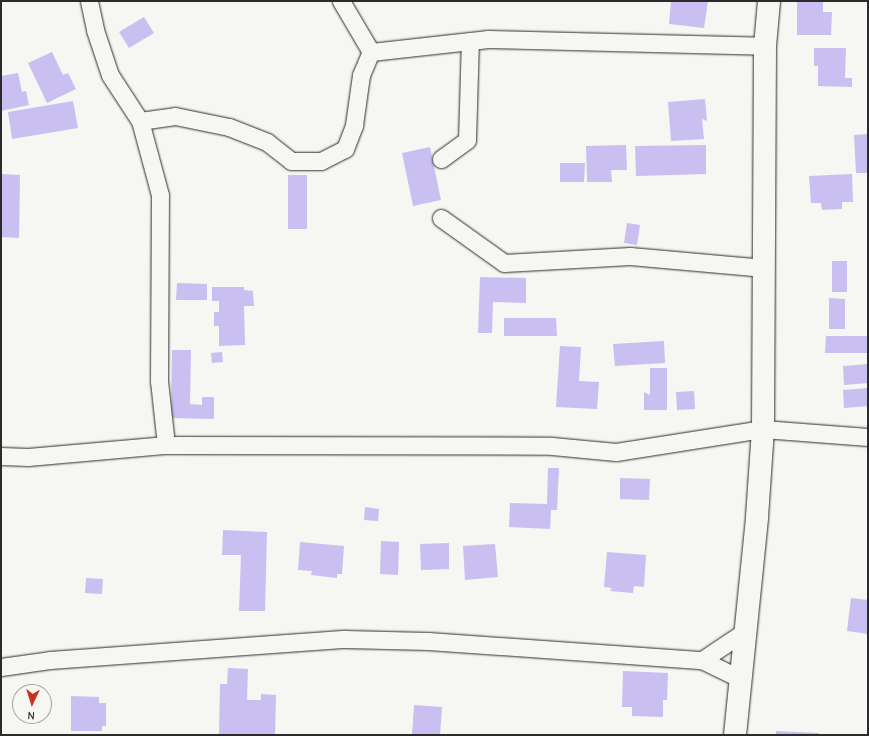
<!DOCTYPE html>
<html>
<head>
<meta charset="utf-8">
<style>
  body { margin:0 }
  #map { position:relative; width:869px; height:736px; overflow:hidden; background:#f6f6f2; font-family:"Comic Neue",sans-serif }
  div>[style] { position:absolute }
  .building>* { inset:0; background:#cabff1 }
  .roads { filter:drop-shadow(0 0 1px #2b2b2b) drop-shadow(0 0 1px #2b2b2b) }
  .minor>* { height:17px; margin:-8.5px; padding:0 8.5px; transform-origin:8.5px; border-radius:8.5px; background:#f6f6f2 }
  .tertiary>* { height:22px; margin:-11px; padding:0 11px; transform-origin:11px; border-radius:11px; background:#f6f6f2 }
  span { translate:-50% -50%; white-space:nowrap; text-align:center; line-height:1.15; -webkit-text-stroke:4px #f6f6f2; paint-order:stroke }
  .frame { position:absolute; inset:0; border:2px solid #2b2b2b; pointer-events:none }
  .north { position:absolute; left:12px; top:684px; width:40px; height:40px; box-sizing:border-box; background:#f6f6f2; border:1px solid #a5a5a2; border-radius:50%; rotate:184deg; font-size:11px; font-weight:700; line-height:16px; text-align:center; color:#2b2b2b }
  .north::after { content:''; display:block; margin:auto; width:14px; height:18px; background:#c8321e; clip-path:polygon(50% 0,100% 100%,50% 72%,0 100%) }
</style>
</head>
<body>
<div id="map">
  <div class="building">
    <i style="clip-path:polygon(671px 1px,708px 1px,704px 28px,669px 24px)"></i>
    <i style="clip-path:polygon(797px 1px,823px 1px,823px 12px,832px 12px,831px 35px,797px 35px)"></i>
    <i style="clip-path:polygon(144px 17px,154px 33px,129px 48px,119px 32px)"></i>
    <i style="clip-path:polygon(814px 48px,846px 48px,845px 78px,852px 78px,852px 87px,818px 86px,818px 66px,814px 66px)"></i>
    <i style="clip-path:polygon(52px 52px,63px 75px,68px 73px,76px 89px,47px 103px,28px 63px)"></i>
    <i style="clip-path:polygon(18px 73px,22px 92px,26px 91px,29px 105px,1px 111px,1px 76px)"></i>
    <i style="clip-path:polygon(705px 99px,707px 121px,702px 119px,704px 139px,671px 141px,668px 102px)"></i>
    <i style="clip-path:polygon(73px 101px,78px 128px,12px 139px,8px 112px)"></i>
    <i style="clip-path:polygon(868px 134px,868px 173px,856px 173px,854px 135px)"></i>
    <i style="clip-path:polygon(626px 145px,627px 170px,611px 170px,612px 182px,587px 182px,586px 146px)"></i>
    <i style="clip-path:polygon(706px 145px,706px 174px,636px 176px,635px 146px)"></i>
    <i style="clip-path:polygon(430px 147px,441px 200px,413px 206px,402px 153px)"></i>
    <i style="clip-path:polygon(560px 163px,585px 163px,584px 182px,560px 182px)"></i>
    <i style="clip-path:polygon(1px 174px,20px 175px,19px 238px,1px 237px)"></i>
    <i style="clip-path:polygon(852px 174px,853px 202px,842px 202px,842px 209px,822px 210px,821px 203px,811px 203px,809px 176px)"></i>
    <i style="clip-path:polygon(288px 175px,307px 175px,307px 229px,288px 229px)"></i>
    <i style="clip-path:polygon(627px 223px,640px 225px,637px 245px,624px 243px)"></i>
    <i style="clip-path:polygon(832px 261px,847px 261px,847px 292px,832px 292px)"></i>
    <i style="clip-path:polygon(480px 277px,526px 278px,526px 303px,493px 302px,492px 333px,478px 333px)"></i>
    <i style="clip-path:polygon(177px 283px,207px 284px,207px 300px,176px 300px)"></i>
    <i style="clip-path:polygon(212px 287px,244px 287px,244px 290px,253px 291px,254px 306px,244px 306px,245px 345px,219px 346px,219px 326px,214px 326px,214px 312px,219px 312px,219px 301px,212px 301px)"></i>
    <i style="clip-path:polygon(829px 298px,845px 299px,845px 329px,829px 329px)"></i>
    <i style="clip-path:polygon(504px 318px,556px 318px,557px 336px,504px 336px)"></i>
    <i style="clip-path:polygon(826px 336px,868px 336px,868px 353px,825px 353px)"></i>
    <i style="clip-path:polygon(664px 341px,665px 363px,615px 366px,613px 344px)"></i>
    <i style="clip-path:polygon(560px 346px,581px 347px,579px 381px,599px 382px,597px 409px,556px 407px)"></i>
    <i style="clip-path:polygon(172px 350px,191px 350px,190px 404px,202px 405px,202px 397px,214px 397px,214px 419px,171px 418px)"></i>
    <i style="clip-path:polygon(222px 352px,223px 362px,212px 363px,211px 353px)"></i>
    <i style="clip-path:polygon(868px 364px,868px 383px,844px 385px,843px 366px)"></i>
    <i style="clip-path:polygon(650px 368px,667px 368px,667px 410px,644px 410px,644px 392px,650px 395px)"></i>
    <i style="clip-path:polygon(868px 388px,868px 406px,844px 408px,843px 390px)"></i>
    <i style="clip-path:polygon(694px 391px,695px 409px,677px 410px,676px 392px)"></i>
    <i style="clip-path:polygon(548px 468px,559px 468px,557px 510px,551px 510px,550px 529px,509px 527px,510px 503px,547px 504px)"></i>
    <i style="clip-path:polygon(620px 478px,650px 479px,649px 500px,620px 499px)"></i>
    <i style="clip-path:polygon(365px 507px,379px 509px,378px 521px,364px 520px)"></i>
    <i style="clip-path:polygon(223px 530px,267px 532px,265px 611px,239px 611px,241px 555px,222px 555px)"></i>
    <i style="clip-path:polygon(381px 541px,399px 542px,398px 575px,380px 574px)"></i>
    <i style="clip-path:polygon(300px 542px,344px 546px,342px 574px,337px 574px,337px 578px,311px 575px,312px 571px,298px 570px)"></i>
    <i style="clip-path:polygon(449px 543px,449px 569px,421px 570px,420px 544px)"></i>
    <i style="clip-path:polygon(495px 544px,498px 577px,465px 580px,463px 546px)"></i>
    <i style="clip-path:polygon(607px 552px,646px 555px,644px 587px,634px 586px,633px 593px,610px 591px,612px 588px,604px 587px)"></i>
    <i style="clip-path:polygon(86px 578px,103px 579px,102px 594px,85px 593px)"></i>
    <i style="clip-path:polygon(851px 598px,868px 600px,868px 634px,847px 631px)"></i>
    <i style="clip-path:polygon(228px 668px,248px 669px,247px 700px,261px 700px,261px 694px,276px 695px,275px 735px,219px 734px,220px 684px,227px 684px)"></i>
    <i style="clip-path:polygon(623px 671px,668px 673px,667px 700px,663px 700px,663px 717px,632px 716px,632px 707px,622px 707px)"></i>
    <i style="clip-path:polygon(71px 696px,99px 697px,99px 703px,106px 703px,106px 726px,102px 726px,102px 731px,71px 731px)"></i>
    <i style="clip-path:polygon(414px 705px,442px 707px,440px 735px,412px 735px)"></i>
    <i style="clip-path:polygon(776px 731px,819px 733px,819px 735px,776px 735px)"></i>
  </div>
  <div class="roads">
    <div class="minor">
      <i style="left:89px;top:1px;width:30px;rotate:78deg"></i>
      <i style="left:95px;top:30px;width:47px;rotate:71.6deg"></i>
      <i style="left:110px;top:75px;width:55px;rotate:56.9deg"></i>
      <i style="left:341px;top:1px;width:59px;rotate:59.5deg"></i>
      <i style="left:371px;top:52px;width:118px;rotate:-6.3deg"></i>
      <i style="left:488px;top:39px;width:277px;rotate:1.4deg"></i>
      <i style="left:441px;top:159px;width:32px;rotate:-36deg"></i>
      <i style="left:467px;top:140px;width:99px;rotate:-88.3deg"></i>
      <i style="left:441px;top:218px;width:77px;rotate:35.5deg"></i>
      <i style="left:504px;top:263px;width:126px;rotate:-3.2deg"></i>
      <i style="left:630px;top:256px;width:135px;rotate:5.1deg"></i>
      <i style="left:166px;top:445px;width:64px;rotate:-96.2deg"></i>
      <i style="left:159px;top:381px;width:186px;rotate:-89.7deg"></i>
      <i style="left:160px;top:195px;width:77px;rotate:-105.1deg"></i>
      <i style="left:140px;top:121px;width:35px;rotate:-8deg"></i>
      <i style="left:175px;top:116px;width:55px;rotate:11.5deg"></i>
      <i style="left:229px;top:127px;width:41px;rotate:21.5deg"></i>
      <i style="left:267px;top:142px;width:31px;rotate:38deg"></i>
      <i style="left:291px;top:161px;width:30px"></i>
      <i style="left:321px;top:161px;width:27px;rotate:-27deg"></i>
      <i style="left:345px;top:149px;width:26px;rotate:-69deg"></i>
      <i style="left:354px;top:125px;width:50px;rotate:-82deg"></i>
      <i style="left:361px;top:75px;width:25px;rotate:-67deg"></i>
      <i style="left:1px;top:456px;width:27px;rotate:2deg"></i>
      <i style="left:28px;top:457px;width:139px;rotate:-5deg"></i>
      <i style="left:166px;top:445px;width:386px;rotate:0.1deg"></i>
      <i style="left:552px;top:446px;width:64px;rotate:5.4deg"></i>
      <i style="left:616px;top:452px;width:149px;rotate:-8.9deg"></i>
      <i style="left:763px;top:429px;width:105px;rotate:4.4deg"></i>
      <i style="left:702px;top:660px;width:50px;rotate:-33.7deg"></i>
      <i style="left:1px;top:667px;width:49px;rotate:-8.1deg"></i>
      <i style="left:50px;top:660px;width:296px;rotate:-4.1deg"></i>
      <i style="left:345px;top:639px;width:83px;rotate:1.4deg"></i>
      <i style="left:428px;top:641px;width:275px;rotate:4deg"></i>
      <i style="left:702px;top:660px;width:43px;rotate:26deg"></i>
    </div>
    <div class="tertiary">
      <i style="left:735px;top:735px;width:219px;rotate:-84.2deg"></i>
      <i style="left:757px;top:517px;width:88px;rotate:-86.1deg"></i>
      <i style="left:763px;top:429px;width:383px;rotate:-89.7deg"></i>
      <i style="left:765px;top:46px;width:45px;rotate:-84.9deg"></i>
    </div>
  </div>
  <div class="frame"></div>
  <div class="north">N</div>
</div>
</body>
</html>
